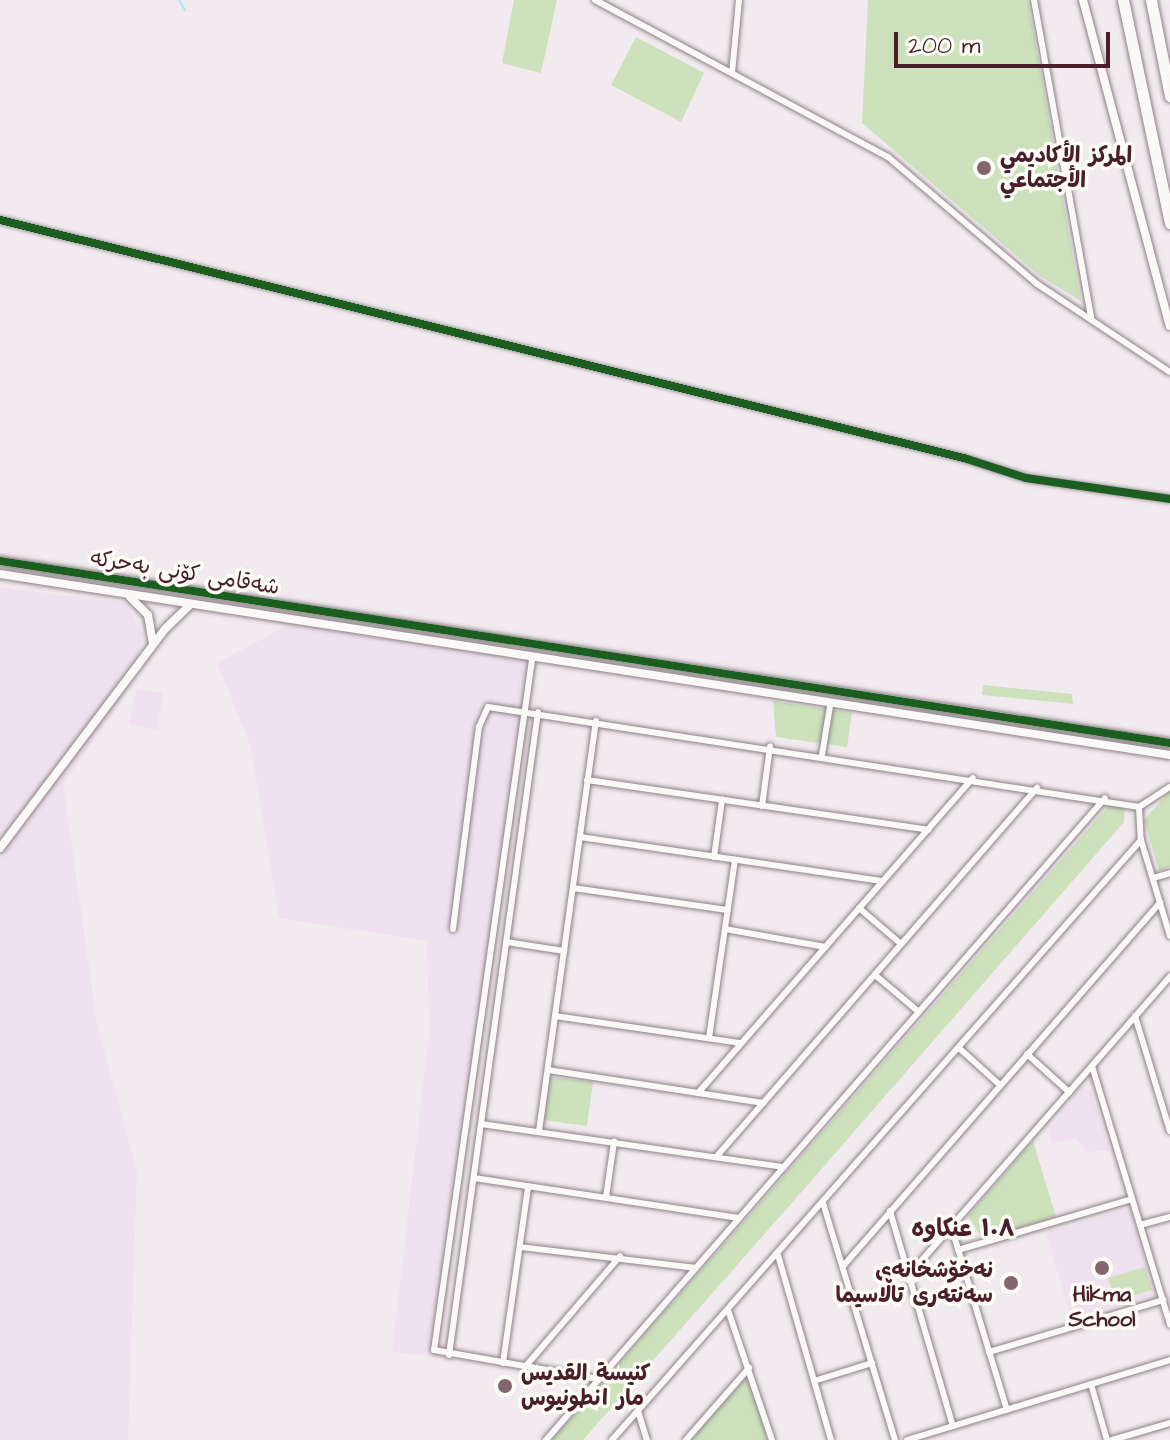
<!DOCTYPE html>
<html>
<head>
<meta charset="utf-8">
<style>
  body { margin:0 }
  #map { position:relative; width:1170px; height:1440px; overflow:hidden; background:#f1ebf0; font-family:"Architects Daughter","Playpen Sans Arabic",sans-serif }
  div>[style] { position:absolute }
  .built>* { inset:0; background:#efe2ee }
  .green>* { inset:0; background:#cde1bd }
  .stream>* { height:2px; margin:-1px; padding:0 1px; transform-origin:1px; border-radius:1px; background:#aee3f1 }
  .roads { filter:drop-shadow(0 0 2px #8d8287) drop-shadow(0 0 2px #8d8287) }
  .minor>* { height:6px; margin:-3px; padding:0 3px; transform-origin:3px; border-radius:3px; background:#faf9f8 }
  .tertiary>* { height:8px; margin:-4px; padding:0 4px; transform-origin:4px; border-radius:4px; background:#faf9f8 }
  .motorway>* { height:11px; margin:-5.5px; padding:0 5.5px; transform-origin:5.5px; border-radius:5.5px; background:#faf9f8 }
  .cycleway>* { height:8px; margin:-4px; padding:0 4px; transform-origin:4px; border-radius:4px; background:#1b5e20 }
  .dots>* { width:22px; height:22px; translate:-50% -50%; box-sizing:border-box; border:4px solid #fdfcf7; border-radius:50% }
  span { translate:-50% -50%; white-space:nowrap; text-align:center; line-height:1.15; -webkit-text-stroke:7px #fdfcf7; paint-order:stroke }
  .poi-label { font-size:22px; color:#4a1f2b; font-weight:700 }
  .left { translate:0 -50%; text-align:left }
  .right { translate:-100% -50%; text-align:right }
  .street-label { font-size:22px; color:#4a1f2b }
  .neighbourhood-label { font-size:24px; color:#4a1f2b; font-weight:700 }
  .scale { position:absolute; left:894px; top:32px; width:216px; height:36px; box-sizing:border-box; border:4px solid #4a1f2b; border-top:0; padding-left:10px; font-size:24px; line-height:28px; white-space:nowrap; color:#4a1f2b; -webkit-text-stroke:6px #fdfcf7; paint-order:stroke }
</style>
</head>
<body>
<div id="map">
  <div class="built">
    <i style="clip-path:polygon(0 587px,125px 603px,145px 636px,123px 699px,63px 784px,97px 1023px,137px 1172px,128px 1440px,0 1440px)"></i>
    <i style="clip-path:polygon(298px 620px,535px 654px,437px 1357px,392px 1352px,429px 1033px,427px 941px,279px 918px,251px 747px,217px 663px)"></i>
    <i style="clip-path:polygon(136px 688px,163px 693px,157px 730px,129px 724px)"></i>
    <i style="clip-path:polygon(1081px 1086px,1091px 1092px,1110px 1150px,1086px 1152px,1075px 1138px,1052px 1144px,1048px 1132px)"></i>
    <i style="clip-path:polygon(1130px 1208px,1155px 1294px,1071px 1319px,1046px 1233px)"></i>
  </div>
  <div class="green">
    <i style="clip-path:polygon(514px 0,557px 0,541px 73px,502px 63px)"></i>
    <i style="clip-path:polygon(868px 0,1028px 0,1081px 301px,1040px 276px,862px 123px)"></i>
    <i style="clip-path:polygon(636px 37px,704px 73px,681px 122px,611px 85px)"></i>
    <i style="clip-path:polygon(983px 685px,1072px 694px,1073px 704px,982px 695px)"></i>
    <i style="clip-path:polygon(773px 701px,852px 713px,847px 747px,776px 737px)"></i>
    <i style="clip-path:polygon(1170px 791px,1170px 867px,1159px 871px,1144px 820px)"></i>
    <i style="clip-path:polygon(1111px 803px,1125px 806px,1124px 822px,798px 1196px,583px 1440px,552px 1440px)"></i>
    <i style="clip-path:polygon(549px 1077px,593px 1082px,587px 1126px,544px 1120px)"></i>
    <i style="clip-path:polygon(1033px 1141px,1056px 1217px,983px 1240px,968px 1216px)"></i>
    <i style="clip-path:polygon(1145px 1267px,1152px 1290px,1115px 1301px,1108px 1278px)"></i>
    <i style="clip-path:polygon(748px 1375px,768px 1440px,690px 1440px)"></i>
  </div>
  <div class="stream">
    <i style="left:179px;top:0;width:12px;rotate:59deg"></i>
  </div>
  <div class="roads">
    <div class="minor">
      <i style="left:595px;top:0;width:332px;rotate:28.2deg"></i>
      <i style="left:888px;top:157px;width:196px;rotate:40.4deg"></i>
      <i style="left:1037px;top:284px;width:159px;rotate:33.5deg"></i>
      <i style="left:1034px;top:0;width:323px;rotate:79.8deg"></i>
      <i style="left:732px;top:73px;width:73px;rotate:-84.5deg"></i>
      <i style="left:0;top:220px;width:993px;rotate:13.87deg"></i>
      <i style="left:964px;top:458px;width:65px;rotate:17.9deg"></i>
      <i style="left:1026px;top:478px;width:146px;rotate:8.3deg"></i>
      <i style="left:532px;top:660px;width:697px;rotate:98.08deg"></i>
      <i style="left:434px;top:1350px;width:168px;rotate:10deg"></i>
      <i style="left:822px;top:755px;width:50px;rotate:-80.7deg"></i>
      <i style="left:587px;top:780px;width:345px;rotate:8.3deg"></i>
      <i style="left:762px;top:806px;width:60px;rotate:-82.3deg"></i>
      <i style="left:1139px;top:807px;width:33px;rotate:87deg"></i>
      <i style="left:1141px;top:840px;width:100px;rotate:73.2deg"></i>
      <i style="left:580px;top:837px;width:305px;rotate:8.3deg"></i>
      <i style="left:714px;top:857px;width:58px;rotate:-82deg"></i>
      <i style="left:1153px;top:878px;width:18px;rotate:-16deg"></i>
      <i style="left:573px;top:888px;width:156px;rotate:8.1deg"></i>
      <i style="left:859px;top:908px;width:55px;rotate:40.6deg"></i>
      <i style="left:453px;top:929px;width:204px;rotate:-82.7deg"></i>
      <i style="left:479px;top:727px;width:22px;rotate:-66deg"></i>
      <i style="left:488px;top:707px;width:659px;rotate:8.73deg"></i>
      <i style="left:1139px;top:807px;width:37px;rotate:-33deg"></i>
      <i style="left:725px;top:929px;width:102px;rotate:10.2deg"></i>
      <i style="left:506px;top:942px;width:59px;rotate:8.8deg"></i>
      <i style="left:875px;top:975px;width:57px;rotate:40.1deg"></i>
      <i style="left:555px;top:1016px;width:188px;rotate:8.3deg"></i>
      <i style="left:1135px;top:1016px;width:120px;rotate:73.1deg"></i>
      <i style="left:709px;top:1038px;width:180px;rotate:-81.7deg"></i>
      <i style="left:959px;top:1048px;width:55px;rotate:42.1deg"></i>
      <i style="left:1027px;top:1054px;width:57px;rotate:42.1deg"></i>
      <i style="left:1092px;top:1066px;width:270px;rotate:73.2deg"></i>
      <i style="left:548px;top:1070px;width:218px;rotate:8.7deg"></i>
      <i style="left:698px;top:1093px;width:418px;rotate:-48.9deg"></i>
      <i style="left:481px;top:1124px;width:306px;rotate:8.1deg"></i>
      <i style="left:539px;top:1131px;width:414px;rotate:-82.1deg"></i>
      <i style="left:717px;top:1156px;width:488px;rotate:-49deg"></i>
      <i style="left:474px;top:1178px;width:268px;rotate:8.6deg"></i>
      <i style="left:606px;top:1197px;width:56px;rotate:-81.7deg"></i>
      <i style="left:823px;top:1203px;width:248px;rotate:73.1deg"></i>
      <i style="left:890px;top:1211px;width:224px;rotate:73.7deg"></i>
      <i style="left:1140px;top:1225px;width:31px;rotate:-15deg"></i>
      <i style="left:951px;top:1226px;width:192px;rotate:73.1deg"></i>
      <i style="left:520px;top:1247px;width:177px;rotate:6.8deg"></i>
      <i style="left:958px;top:1250px;width:181px;rotate:-16.3deg"></i>
      <i style="left:778px;top:1255px;width:192px;rotate:74deg"></i>
      <i style="left:844px;top:1265px;width:481px;rotate:-48.9deg"></i>
      <i style="left:908px;top:1276px;width:398px;rotate:-48.8deg"></i>
      <i style="left:728px;top:1310px;width:137px;rotate:71.3deg"></i>
      <i style="left:989px;top:1352px;width:182px;rotate:-16.6deg"></i>
      <i style="left:449px;top:1355px;width:649px;rotate:-82.12deg"></i>
      <i style="left:503px;top:1363px;width:178px;rotate:-81.9deg"></i>
      <i style="left:525px;top:1367px;width:146px;rotate:-49.4deg"></i>
      <i style="left:814px;top:1381px;width:61px;rotate:-17.2deg"></i>
      <i style="left:1091px;top:1384px;width:58px;rotate:74.1deg"></i>
      <i style="left:638px;top:1411px;width:30px;rotate:73deg"></i>
      <i style="left:546px;top:1440px;width:851px;rotate:-48.95deg"></i>
      <i style="left:612px;top:1440px;width:800px;rotate:-48.6deg"></i>
      <i style="left:686px;top:1440px;width:96px;rotate:-48.8deg"></i>
      <i style="left:907px;top:1440px;width:275px;rotate:-16.9deg"></i>
      <i style="left:1112px;top:1440px;width:60px;rotate:-16.3deg"></i>
    </div>
    <div class="tertiary">
      <i style="left:1083px;top:0;width:337px;rotate:75.1deg"></i>
      <i style="left:0;top:561px;width:1184px;rotate:8.84deg"></i>
      <i style="left:0;top:574px;width:1184px;rotate:8.79deg"></i>
      <i style="left:130px;top:597px;width:25px;rotate:45deg"></i>
      <i style="left:148px;top:615px;width:28px;rotate:80deg"></i>
      <i style="left:0;top:848px;width:274px;rotate:-53deg"></i>
      <i style="left:165px;top:629px;width:35px;rotate:-44deg"></i>
    </div>
    <div class="motorway">
      <i style="left:1123px;top:0;width:228px;rotate:78.1deg"></i>
      <i style="left:1151px;top:0;width:98px;rotate:78.8deg"></i>
    </div>
  </div>
  <div class="cycleway">
    <i style="left:0;top:220px;width:993px;rotate:13.87deg"></i>
    <i style="left:964px;top:458px;width:65px;rotate:17.9deg"></i>
    <i style="left:1026px;top:478px;width:146px;rotate:8.3deg"></i>
    <i style="left:0;top:561px;width:1184px;rotate:8.84deg"></i>
  </div>
  <div class="dots">
    <i style="left:984px;top:168px;background:#846670"></i>
    <i style="left:1102px;top:1268px;background:#846670"></i>
    <i style="left:1011px;top:1283px;background:#846670"></i>
    <i style="left:505px;top:1386px;background:#846670"></i>
  </div>
  <div class="poi-label">
    <span class="left" style="left:1000px;top:168px">المركز الأكاديمي<br>الأجتماعي</span>
    <span class="right" style="left:993px;top:1283px">نەخۆشخانەی<br>سەنتەری تاڵاسیما</span>
    <span style="left:1102px;top:1307px">Hikma<br>School</span>
    <span class="left" style="left:521px;top:1386px">كنيسة القديس<br>مار انطونيوس</span>
  </div>
  <div class="street-label">
    <span style="left:185px;top:573px;rotate:9deg">شەقامی کۆنی بەحرکە</span>
  </div>
  <div class="neighbourhood-label">
    <span style="left:963px;top:1230px">١٠٨ عنکاوە</span>
  </div>
  <div class="scale">200 m</div>
</div>
</body>
</html>
